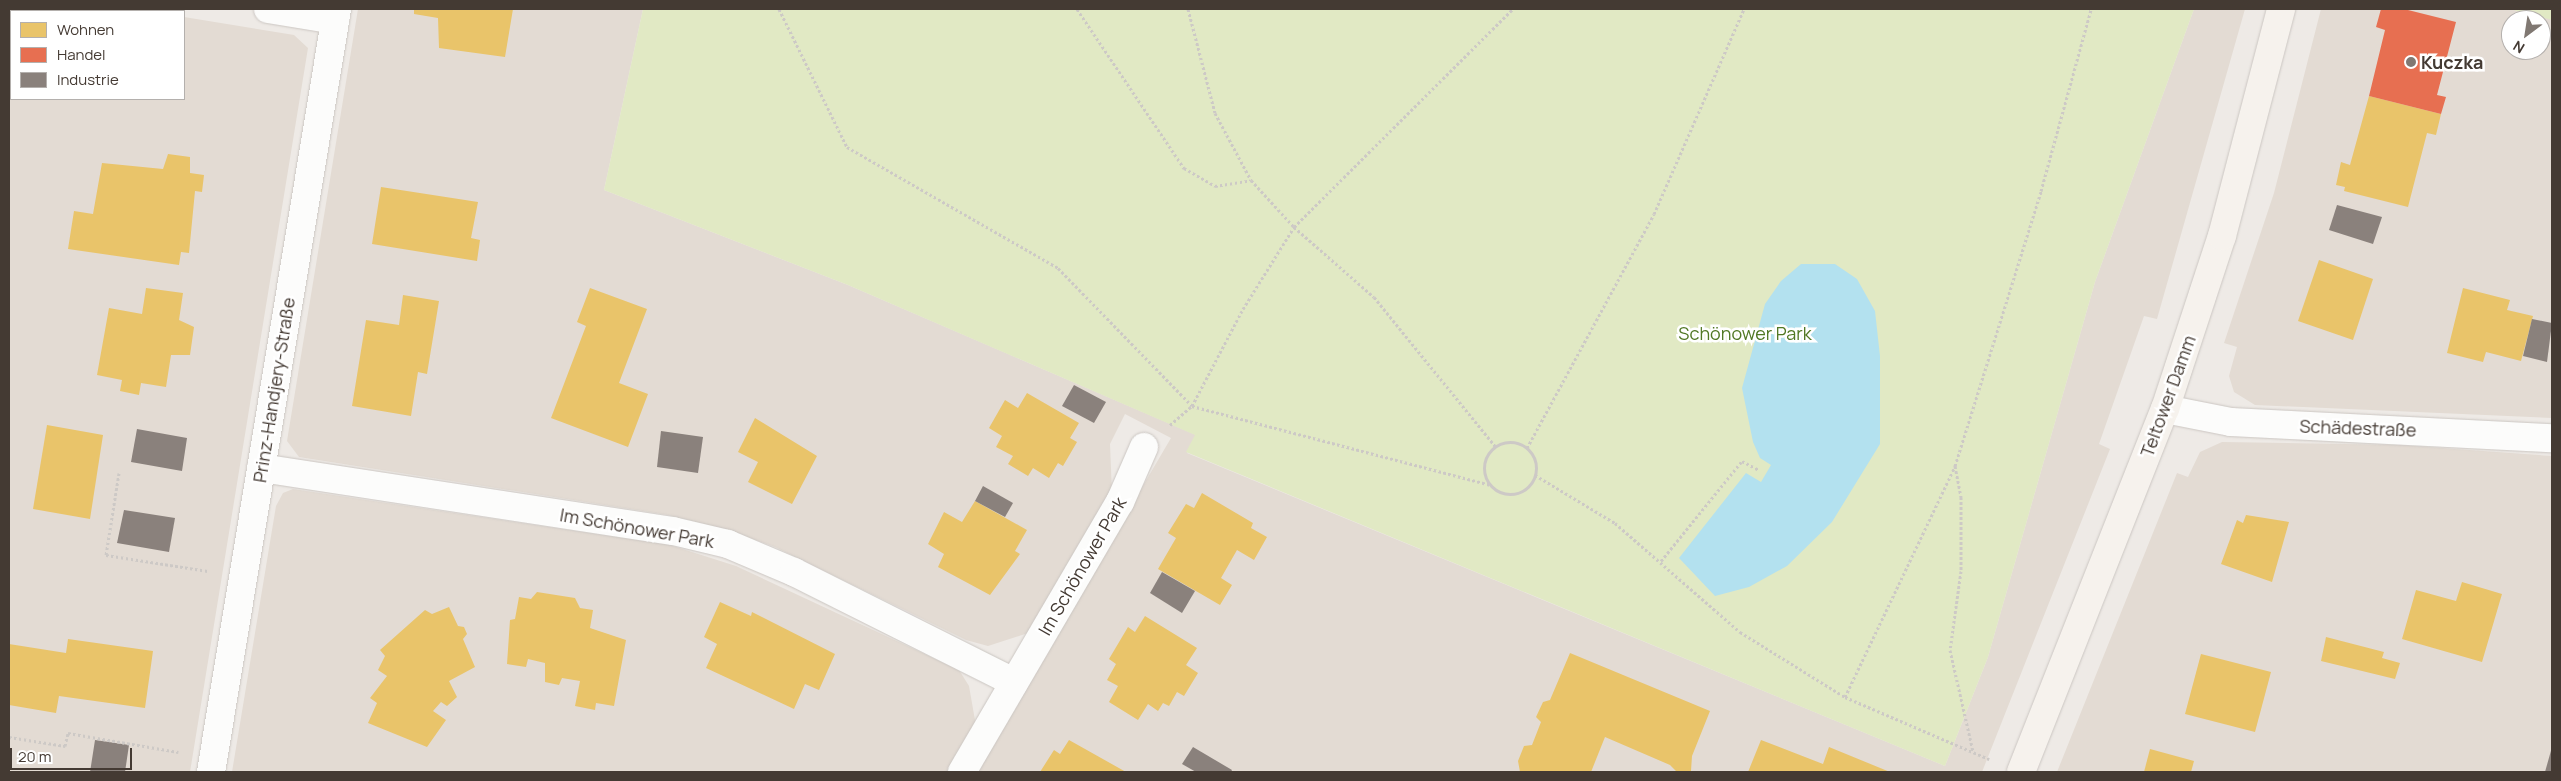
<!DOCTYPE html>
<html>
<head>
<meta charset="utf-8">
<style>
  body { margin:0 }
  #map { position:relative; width:2561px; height:781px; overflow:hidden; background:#eeeae6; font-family:Manrope,sans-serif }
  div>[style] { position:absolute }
  .residential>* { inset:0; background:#e3dbd3 }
  .green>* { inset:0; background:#e1e9c4 }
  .water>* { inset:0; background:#b3e1ef }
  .homes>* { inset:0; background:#e9c46a }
  .shops>* { inset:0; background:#e76f51 }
  .industry>* { inset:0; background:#8a817c }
  .path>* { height:3px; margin-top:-1.5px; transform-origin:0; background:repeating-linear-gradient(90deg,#cdc9c6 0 2.5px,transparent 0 5px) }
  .path>.ring { margin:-1.5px; padding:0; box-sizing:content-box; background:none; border:3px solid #cdc9c6; border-radius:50% }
  .roads { filter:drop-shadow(0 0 1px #cbc6c2) drop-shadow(0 0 1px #cbc6c2) }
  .minor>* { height:28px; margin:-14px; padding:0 14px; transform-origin:14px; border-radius:14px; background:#fcfcfb }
  .secondary>* { height:28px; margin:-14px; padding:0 14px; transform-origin:14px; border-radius:14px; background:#f6f2ed }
  .dots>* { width:14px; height:14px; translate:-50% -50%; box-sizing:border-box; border:2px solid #fff; border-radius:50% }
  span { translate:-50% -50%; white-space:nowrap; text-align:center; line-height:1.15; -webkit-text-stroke:5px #fff; paint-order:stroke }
  .poi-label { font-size:18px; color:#443a33; font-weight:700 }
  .left { translate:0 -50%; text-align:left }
  .park-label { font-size:18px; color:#517824 }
  .street-label { font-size:18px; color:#443a33 }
  .frame { position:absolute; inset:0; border:10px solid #443a33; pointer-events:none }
  .legend { position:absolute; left:10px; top:10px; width:175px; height:90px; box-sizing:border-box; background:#fff; border:1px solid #b4b0ad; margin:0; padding:6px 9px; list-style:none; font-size:15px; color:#443a33 }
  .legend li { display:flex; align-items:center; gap:10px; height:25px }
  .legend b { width:25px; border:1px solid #b4b0ad }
  .north { position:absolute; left:2501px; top:10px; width:50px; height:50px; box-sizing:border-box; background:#fff; border:1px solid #b4b0ad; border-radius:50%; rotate:211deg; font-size:14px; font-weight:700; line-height:20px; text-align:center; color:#443a33 }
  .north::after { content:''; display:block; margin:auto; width:18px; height:22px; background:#807872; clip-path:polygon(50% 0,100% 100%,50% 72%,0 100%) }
  .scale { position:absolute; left:10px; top:748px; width:122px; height:22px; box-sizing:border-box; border:2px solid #443a33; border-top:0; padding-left:6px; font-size:15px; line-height:18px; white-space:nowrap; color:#443a33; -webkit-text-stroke:4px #fff; paint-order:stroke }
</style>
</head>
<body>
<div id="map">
  <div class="residential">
    <i style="clip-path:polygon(9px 9px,149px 11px,11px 11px,11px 99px,184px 99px,184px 17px,294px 35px,308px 48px,190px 772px,9px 772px)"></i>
    <i style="clip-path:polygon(358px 9px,643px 9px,604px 190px,848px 285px,1196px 435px,1187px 453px,1945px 766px,1988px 657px,2095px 282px,2194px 9px,2245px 9px,2157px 319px,2144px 316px,2099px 444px,2110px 449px,1982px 772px,975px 772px,1171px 438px,1125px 414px,1110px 444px,1112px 493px,1031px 632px,988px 646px,966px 640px,775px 547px,728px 530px,668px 515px,299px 457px,287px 441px)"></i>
    <i style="clip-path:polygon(evenodd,2321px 9px,2552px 9px,2552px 418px,2255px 405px,2234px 392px,2229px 376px,2237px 347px,2224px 343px,2274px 193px,2321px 9px,2511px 20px,2541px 20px,2541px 50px,2511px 50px,2511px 20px)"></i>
    <i style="clip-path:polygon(2222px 442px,2400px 445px,2552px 456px,2552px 772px,2057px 772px,2177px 473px,2188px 477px,2200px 452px)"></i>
    <i style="clip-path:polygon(293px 489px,670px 545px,736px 566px,959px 670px,969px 686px,976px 726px,952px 772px,232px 772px,276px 506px,283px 493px)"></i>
  </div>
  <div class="green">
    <i style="clip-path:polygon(643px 9px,2194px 9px,2095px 282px,1988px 657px,1945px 766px,1186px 452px,1195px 435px,848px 285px,604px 190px)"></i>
    <i style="clip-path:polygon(2510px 9px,2552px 9px,2552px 20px)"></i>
  </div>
  <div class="water">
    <i style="clip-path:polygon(1801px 264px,1835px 264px,1857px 279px,1875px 311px,1880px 356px,1880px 444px,1832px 522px,1787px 566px,1749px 587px,1715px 596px,1679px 558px,1746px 473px,1761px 482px,1771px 465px,1760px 458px,1753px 442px,1742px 388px,1765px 304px,1781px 281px)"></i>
  </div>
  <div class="homes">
    <i style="clip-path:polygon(414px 9px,513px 9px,505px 57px,439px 48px,438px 18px,414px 14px)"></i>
    <i style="clip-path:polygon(2369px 96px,2441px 114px,2436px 135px,2427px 133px,2408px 207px,2344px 191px,2345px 187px,2336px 185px,2341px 162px,2350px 165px)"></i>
    <i style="clip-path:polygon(168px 154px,190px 157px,190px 173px,204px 175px,202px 192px,195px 191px,189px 253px,181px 252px,179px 265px,68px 249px,74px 211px,93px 214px,102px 163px,163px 169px)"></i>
    <i style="clip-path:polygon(381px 187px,478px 202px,471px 238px,480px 240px,477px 261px,372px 244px)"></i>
    <i style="clip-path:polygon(2319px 260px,2373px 279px,2353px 340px,2298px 321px)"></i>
    <i style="clip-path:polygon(146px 288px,183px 293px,179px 320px,194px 327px,190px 355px,171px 355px,166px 387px,141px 383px,139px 395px,120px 391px,122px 380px,97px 375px,109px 308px,142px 314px)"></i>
    <i style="clip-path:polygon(590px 288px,647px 309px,619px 383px,648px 394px,628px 447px,551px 418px,586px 326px,577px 322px)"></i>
    <i style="clip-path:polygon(2463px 288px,2510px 300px,2507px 310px,2533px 316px,2521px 361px,2486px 352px,2483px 362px,2447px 353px)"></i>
    <i style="clip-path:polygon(403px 295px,439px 301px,427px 374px,418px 372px,411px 416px,352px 406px,366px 320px,399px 325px)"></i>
    <i style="clip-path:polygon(1027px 393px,1079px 423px,1070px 438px,1077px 442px,1063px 466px,1058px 463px,1049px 478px,1033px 468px,1028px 476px,1008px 464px,1013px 456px,996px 447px,1002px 436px,989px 428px,1005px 400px,1018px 408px)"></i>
    <i style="clip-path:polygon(755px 418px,817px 456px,792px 504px,748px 482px,758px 462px,738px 452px)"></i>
    <i style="clip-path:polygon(47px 425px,103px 435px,90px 519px,33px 509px)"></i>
    <i style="clip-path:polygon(1202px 493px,1253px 523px,1251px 528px,1267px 537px,1254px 560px,1237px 550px,1221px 578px,1232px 585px,1220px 605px,1158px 569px,1176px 538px,1168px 533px,1186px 504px,1194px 508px)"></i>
    <i style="clip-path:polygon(975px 501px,1027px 530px,1015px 551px,1020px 554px,990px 595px,938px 567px,944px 554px,928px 544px,944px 512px,962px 522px)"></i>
    <i style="clip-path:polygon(2246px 515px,2289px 522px,2272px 582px,2221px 564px,2237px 520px,2243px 523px)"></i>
    <i style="clip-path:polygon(2462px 582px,2502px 594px,2482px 662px,2402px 639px,2416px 590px,2456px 601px)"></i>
    <i style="clip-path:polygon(537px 592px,575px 598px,580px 608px,593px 610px,590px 628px,626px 640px,614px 706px,596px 703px,595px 710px,575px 706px,580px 681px,562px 678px,559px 685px,545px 682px,545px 663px,528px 659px,526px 667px,507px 664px,510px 620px,515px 619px,519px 597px,531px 599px)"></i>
    <i style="clip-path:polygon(720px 602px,751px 616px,752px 612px,835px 654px,819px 690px,805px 684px,794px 709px,706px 668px,717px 644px,704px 637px)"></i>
    <i style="clip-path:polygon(449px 607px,458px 626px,464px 627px,467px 634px,463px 639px,475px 667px,449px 681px,457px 697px,447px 706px,441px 702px,433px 711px,446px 720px,427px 747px,368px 723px,377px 703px,370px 698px,387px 676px,378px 670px,385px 656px,380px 650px,425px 610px,432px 614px)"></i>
    <i style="clip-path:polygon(1145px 616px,1197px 648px,1186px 665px,1198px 673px,1184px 696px,1177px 692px,1169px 706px,1163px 703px,1158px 711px,1148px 704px,1138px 720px,1109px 702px,1118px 686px,1107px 680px,1116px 664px,1109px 659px,1128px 627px,1135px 632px)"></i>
    <i style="clip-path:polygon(2326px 637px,2384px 652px,2382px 658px,2400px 663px,2395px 679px,2321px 661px)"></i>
    <i style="clip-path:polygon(68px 639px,153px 651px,145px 708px,59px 696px,56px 713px,9px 705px,9px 644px,66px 653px)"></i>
    <i style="clip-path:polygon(1570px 653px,1710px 711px,1692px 756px,1691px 771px,1677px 772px,1670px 765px,1605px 737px,1591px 772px,1520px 772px,1518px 761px,1524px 746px,1532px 745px,1541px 722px,1536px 717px,1543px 702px,1550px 700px)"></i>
    <i style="clip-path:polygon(2201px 654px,2271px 672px,2255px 732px,2185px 714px)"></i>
    <i style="clip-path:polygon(1069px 740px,1126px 772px,1040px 772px,1054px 750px,1060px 754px)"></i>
    <i style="clip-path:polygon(1761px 740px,1823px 764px,1829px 747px,1890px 772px,1748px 772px)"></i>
    <i style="clip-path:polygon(2150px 749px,2194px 761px,2191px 772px,2144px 772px)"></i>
  </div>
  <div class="shops">
    <i style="clip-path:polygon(2381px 9px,2404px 9px,2456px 22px,2437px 95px,2446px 97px,2441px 114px,2369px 96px,2385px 30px,2376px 27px)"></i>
  </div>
  <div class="industry">
    <i style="clip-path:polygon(2337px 205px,2382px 217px,2373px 244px,2329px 230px)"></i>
    <i style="clip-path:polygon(2532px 319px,2552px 323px,2547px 362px,2523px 356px)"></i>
    <i style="clip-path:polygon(1074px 385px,1106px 402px,1094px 423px,1062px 406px)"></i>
    <i style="clip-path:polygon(137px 429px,187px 438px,182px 471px,131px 462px)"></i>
    <i style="clip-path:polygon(661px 431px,703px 437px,698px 473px,657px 467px)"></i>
    <i style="clip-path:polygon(983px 486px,1013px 503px,1005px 517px,975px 501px)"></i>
    <i style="clip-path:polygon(124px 510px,175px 518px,169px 552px,117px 543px)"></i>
    <i style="clip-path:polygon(1162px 572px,1195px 591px,1182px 613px,1150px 593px)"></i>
    <i style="clip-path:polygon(95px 740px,129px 745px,125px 772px,90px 772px)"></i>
    <i style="clip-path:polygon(1193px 747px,1232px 770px,1231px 772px,1196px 772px,1182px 764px)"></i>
    <i style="clip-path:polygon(2552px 747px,2552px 772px,2545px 772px)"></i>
  </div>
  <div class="path">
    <i style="left:779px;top:9px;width:154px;rotate:63.8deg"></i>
    <i style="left:847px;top:147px;width:243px;rotate:29.8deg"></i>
    <i style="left:1058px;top:268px;width:192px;rotate:45.8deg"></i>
    <i style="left:1192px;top:406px;width:308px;rotate:14.8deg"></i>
    <i style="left:1077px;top:9px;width:192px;rotate:56.1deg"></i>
    <i style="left:1184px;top:168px;width:36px;rotate:30deg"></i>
    <i style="left:1215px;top:186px;width:36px;rotate:-9deg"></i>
    <i style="left:1251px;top:180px;width:64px;rotate:47.5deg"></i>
    <i style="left:1294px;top:227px;width:106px;rotate:41.2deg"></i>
    <i style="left:1374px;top:297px;width:192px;rotate:50.9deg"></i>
    <i style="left:1188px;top:9px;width:107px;rotate:75.4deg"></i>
    <i style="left:1215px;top:113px;width:76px;rotate:61.8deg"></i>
    <i style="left:1170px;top:425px;width:29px;rotate:-41deg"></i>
    <i style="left:1192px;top:406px;width:110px;rotate:-62.3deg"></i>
    <i style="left:1243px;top:309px;width:97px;rotate:-58.1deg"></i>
    <i style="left:1294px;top:227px;width:309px;rotate:-44.9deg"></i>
    <i class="ring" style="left:1484px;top:442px;width:49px;height:49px"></i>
    <i style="left:1527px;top:448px;width:266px;rotate:-61.5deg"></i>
    <i style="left:1654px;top:214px;width:224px;rotate:-66.3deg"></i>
    <i style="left:1955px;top:466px;width:32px;rotate:79deg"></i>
    <i style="left:1961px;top:497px;width:74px;rotate:90deg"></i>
    <i style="left:1961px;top:571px;width:80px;rotate:97.9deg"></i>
    <i style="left:1950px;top:650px;width:104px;rotate:77.2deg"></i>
    <i style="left:119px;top:473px;width:83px;rotate:99deg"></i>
    <i style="left:106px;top:555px;width:103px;rotate:8.9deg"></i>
    <i style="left:1535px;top:475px;width:93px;rotate:31deg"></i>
    <i style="left:1615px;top:523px;width:166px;rotate:41.1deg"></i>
    <i style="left:1740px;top:632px;width:123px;rotate:31.8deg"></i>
    <i style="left:1845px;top:697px;width:157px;rotate:23.3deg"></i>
    <i style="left:1661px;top:561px;width:129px;rotate:-51deg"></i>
    <i style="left:1742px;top:461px;width:19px;rotate:28deg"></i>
    <i style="left:1845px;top:697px;width:256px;rotate:-64.5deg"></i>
    <i style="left:1955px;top:466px;width:288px;rotate:-72.6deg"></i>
    <i style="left:2041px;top:191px;width:189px;rotate:-74.6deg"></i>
    <i style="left:9px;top:737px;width:57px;rotate:9.1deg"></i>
    <i style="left:65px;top:746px;width:13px;rotate:-77deg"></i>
    <i style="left:68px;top:733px;width:112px;rotate:9.8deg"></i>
  </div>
  <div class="roads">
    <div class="minor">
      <i style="left:268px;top:9px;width:68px;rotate:9.3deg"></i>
      <i style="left:2165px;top:409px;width:67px;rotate:11.1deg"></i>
      <i style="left:2231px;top:422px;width:321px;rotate:2.9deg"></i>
      <i style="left:261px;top:468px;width:417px;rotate:8.7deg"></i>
      <i style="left:673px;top:531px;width:57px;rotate:13.3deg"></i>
      <i style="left:728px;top:544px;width:72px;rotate:23deg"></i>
      <i style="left:794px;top:572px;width:246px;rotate:26.6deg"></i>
      <i style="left:211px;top:772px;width:773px;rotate:-80.62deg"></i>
      <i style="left:962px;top:772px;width:313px;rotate:-59.7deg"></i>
      <i style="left:1120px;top:502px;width:60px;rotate:-66.4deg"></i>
    </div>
    <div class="secondary">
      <i style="left:2021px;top:772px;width:391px;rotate:-68.4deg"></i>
      <i style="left:2165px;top:409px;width:182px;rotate:-71.8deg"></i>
      <i style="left:2222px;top:236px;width:235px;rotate:-75.4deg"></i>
    </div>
  </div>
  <div class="dots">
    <i style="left:2411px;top:62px;background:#807872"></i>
  </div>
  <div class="poi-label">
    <span class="left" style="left:2421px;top:62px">Kuczka</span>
  </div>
  <div class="park-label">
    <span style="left:1745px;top:333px">Schönower Park</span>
  </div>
  <div class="street-label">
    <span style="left:274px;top:390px;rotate:-81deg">Prinz-Handjery-Straße</span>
    <span style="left:2168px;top:396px;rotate:-70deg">Teltower Damm</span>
    <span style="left:2358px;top:428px;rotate:2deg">Schädestraße</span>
    <span style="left:637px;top:528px;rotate:10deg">Im Schönower Park</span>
    <span style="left:1082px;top:566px;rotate:-60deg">Im Schönower Park</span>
  </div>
  <div class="frame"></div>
  <ul class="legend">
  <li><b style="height:14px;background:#e9c46a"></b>Wohnen</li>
  <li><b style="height:14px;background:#e76f51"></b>Handel</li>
  <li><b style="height:14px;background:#8a817c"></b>Industrie</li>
  </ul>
  <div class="north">N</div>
  <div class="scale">20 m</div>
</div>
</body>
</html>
